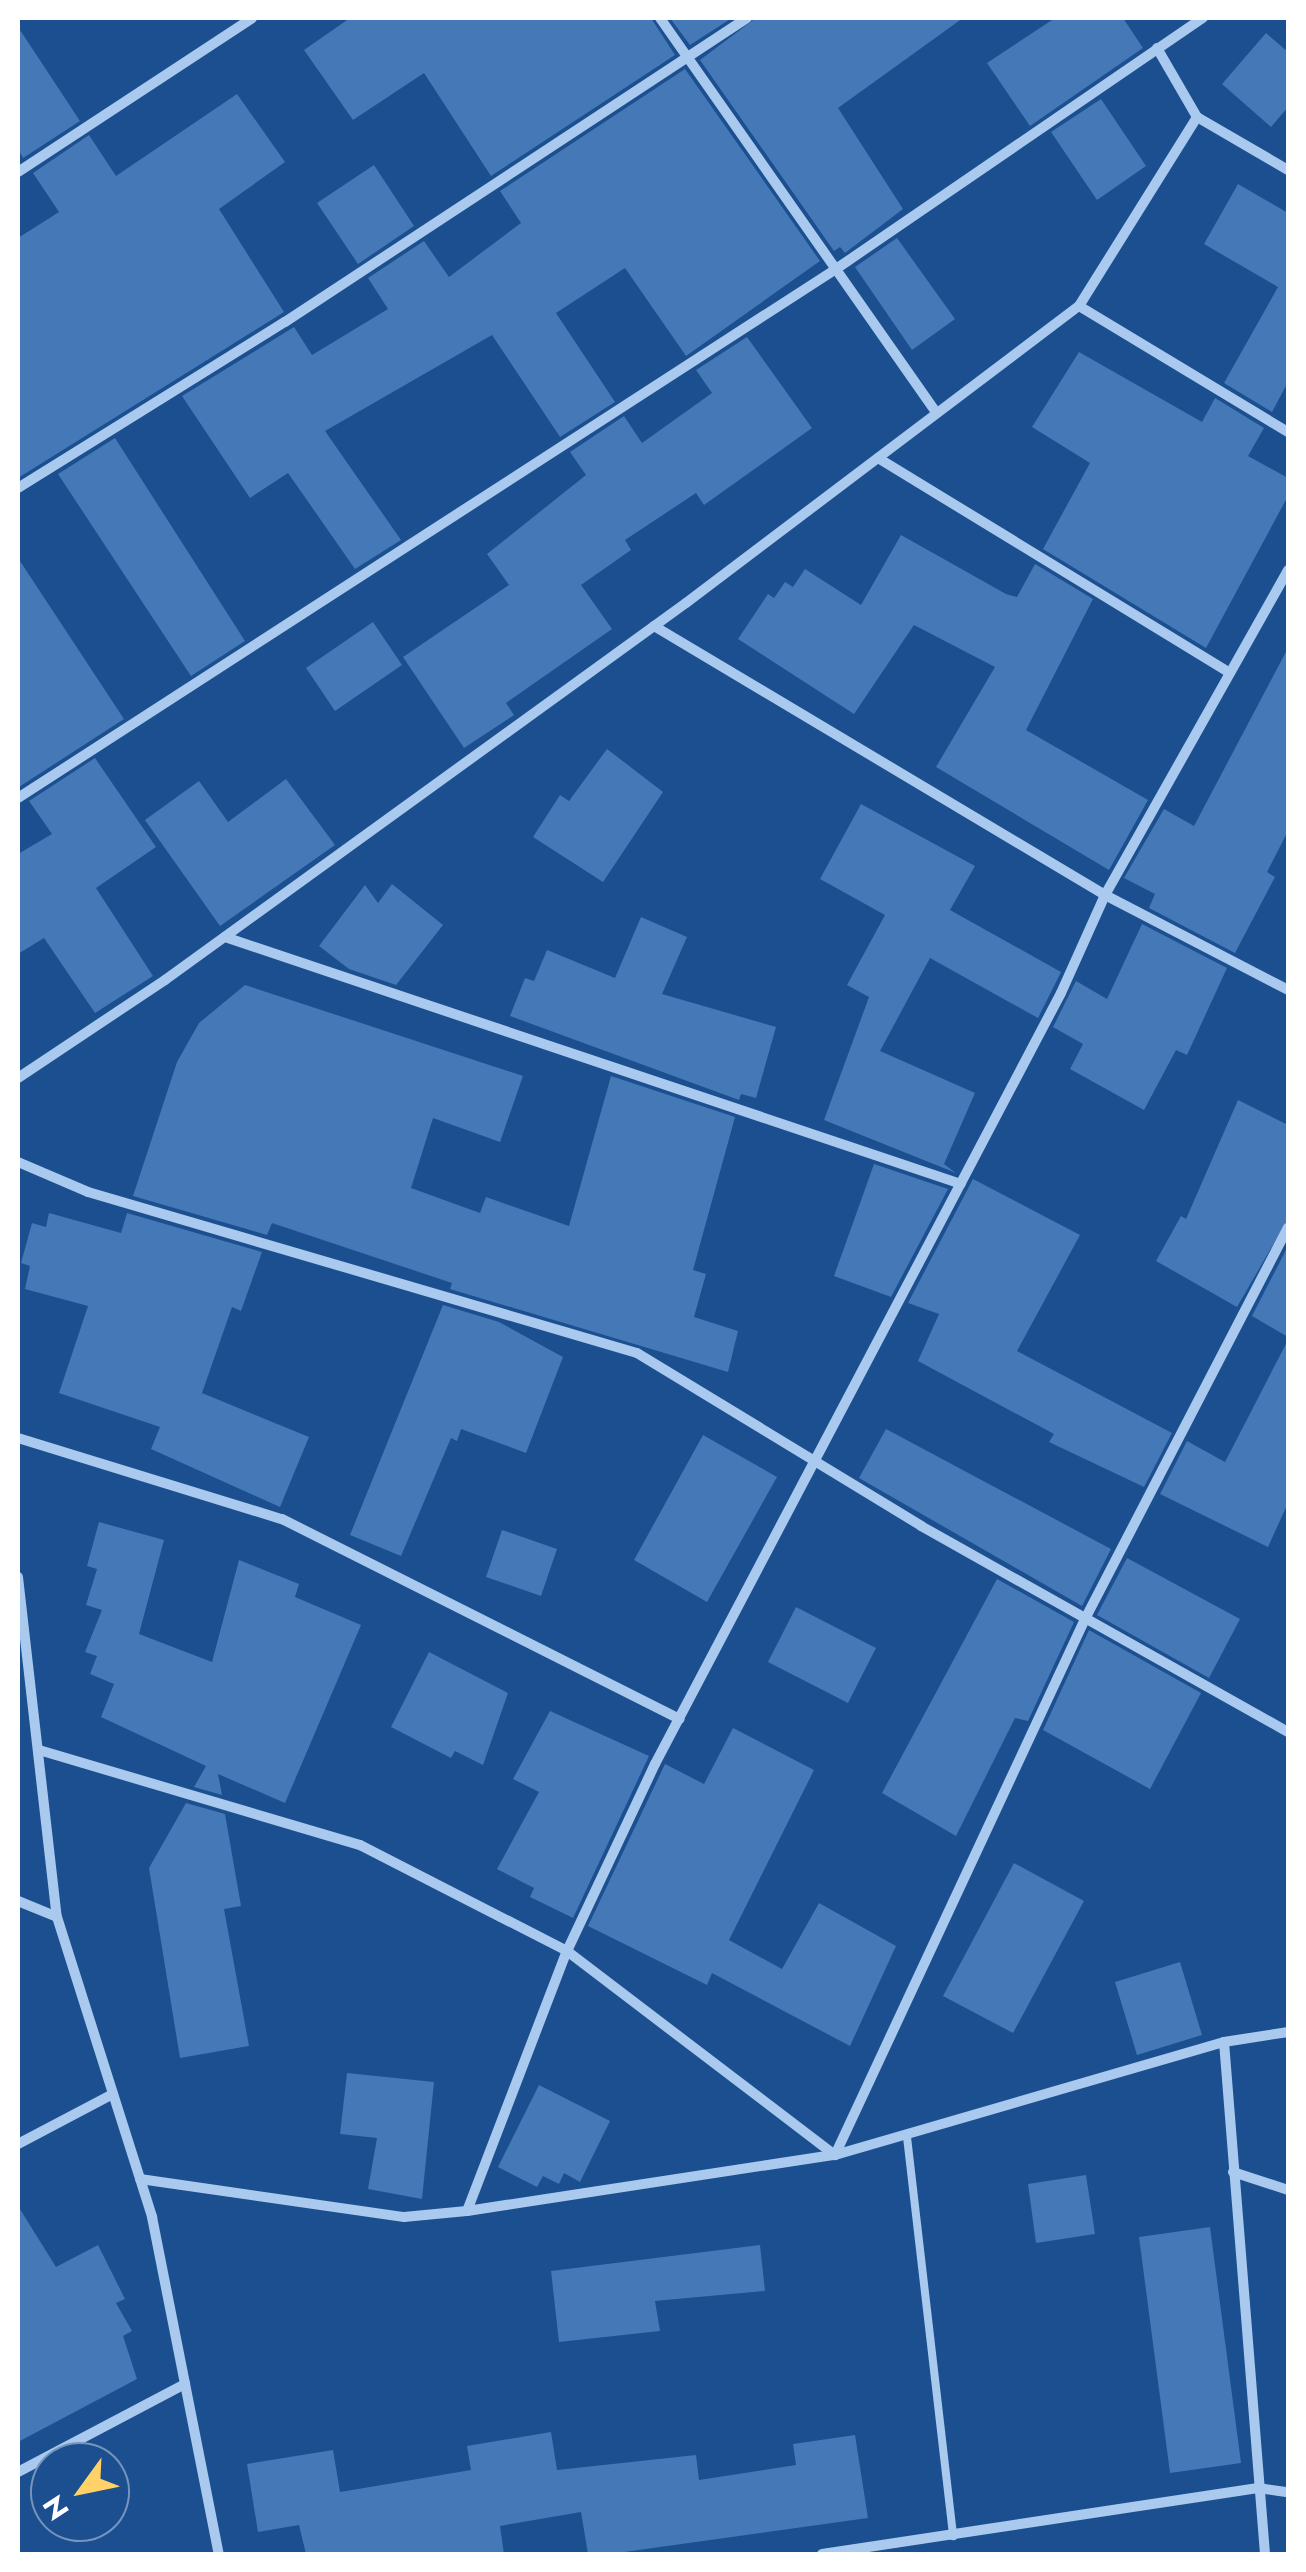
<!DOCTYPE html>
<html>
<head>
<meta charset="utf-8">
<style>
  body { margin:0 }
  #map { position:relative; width:1306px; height:2572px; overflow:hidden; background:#1b4f8f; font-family:Jost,sans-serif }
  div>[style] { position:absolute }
  .building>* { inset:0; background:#4478b7 }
  .service>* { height:8px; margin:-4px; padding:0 4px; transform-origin:4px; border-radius:4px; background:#a9c9ee }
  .minor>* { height:10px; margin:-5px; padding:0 5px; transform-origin:5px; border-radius:5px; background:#a9c9ee }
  span { translate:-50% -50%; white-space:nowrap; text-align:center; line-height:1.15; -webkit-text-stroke:8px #1b4f8f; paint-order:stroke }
  .frame { position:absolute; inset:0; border:20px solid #fff; pointer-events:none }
  .north { position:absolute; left:30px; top:2442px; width:100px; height:100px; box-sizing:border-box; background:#1b4f8f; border:2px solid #7695bc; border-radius:50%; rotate:237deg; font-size:28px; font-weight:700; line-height:40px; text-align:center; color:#fff }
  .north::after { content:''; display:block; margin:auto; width:35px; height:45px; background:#ffd166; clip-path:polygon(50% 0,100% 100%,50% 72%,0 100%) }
</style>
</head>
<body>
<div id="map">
  <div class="building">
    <i style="clip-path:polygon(350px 18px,651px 18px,675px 55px,491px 176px,424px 73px,353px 120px,304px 50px)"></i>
    <i style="clip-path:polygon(670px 18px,732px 18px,690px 45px)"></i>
    <i style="clip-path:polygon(756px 18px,963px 18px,838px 108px,903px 209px,845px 253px,840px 247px,834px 251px,700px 60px)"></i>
    <i style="clip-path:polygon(1055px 18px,1123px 18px,1143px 48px,1030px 126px,987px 63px)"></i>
    <i style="clip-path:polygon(18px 27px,80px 121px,23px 158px,18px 149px)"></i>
    <i style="clip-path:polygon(1266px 33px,1288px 52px,1288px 107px,1271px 127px,1222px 84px)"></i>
    <i style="clip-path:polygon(685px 69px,820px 261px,686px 356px,625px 268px,556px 313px,615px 402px,560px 437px,492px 335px,325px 431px,401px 540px,355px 569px,288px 473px,250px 498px,182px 396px,294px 327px,312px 355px,388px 309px,368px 278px,424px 241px,449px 277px,521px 223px,500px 191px)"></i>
    <i style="clip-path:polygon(237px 94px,285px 162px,219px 209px,284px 312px,18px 478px,18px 238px,59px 212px,33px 173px,89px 135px,116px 176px)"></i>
    <i style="clip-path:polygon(1101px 99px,1146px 166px,1097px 200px,1051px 132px)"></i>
    <i style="clip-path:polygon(374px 165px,414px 226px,358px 264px,317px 203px)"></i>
    <i style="clip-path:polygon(1238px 184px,1288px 213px,1288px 382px,1272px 412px,1224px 383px,1278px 287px,1204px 244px)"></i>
    <i style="clip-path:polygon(897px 238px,955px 319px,912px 350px,855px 267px)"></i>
    <i style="clip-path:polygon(747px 337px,812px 428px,704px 505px,696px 493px,625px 540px,631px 550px,581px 585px,612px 629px,506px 703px,514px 715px,464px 748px,403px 657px,509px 585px,487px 554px,586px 475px,570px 452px,624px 416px,642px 443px,712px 393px,696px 370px)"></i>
    <i style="clip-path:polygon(1079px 352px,1202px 422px,1215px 398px,1264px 428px,1248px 456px,1288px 478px,1288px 496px,1206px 648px,1043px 549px,1090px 463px,1032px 427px)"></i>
    <i style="clip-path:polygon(115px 438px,245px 641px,191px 676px,58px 474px)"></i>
    <i style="clip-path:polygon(901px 535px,1006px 594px,1017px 597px,1035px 564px,1093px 599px,1026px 730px,1148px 800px,1109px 870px,936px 767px,995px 667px,914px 625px,854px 714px,738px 639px,768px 594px,774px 598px,785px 582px,793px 587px,805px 569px,861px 605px)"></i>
    <i style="clip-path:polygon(18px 558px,124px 719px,19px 787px,18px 784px)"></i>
    <i style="clip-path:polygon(373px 622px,402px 665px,335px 711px,306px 668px)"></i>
    <i style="clip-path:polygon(1288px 648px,1288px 831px,1267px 872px,1275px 877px,1235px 953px,1149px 908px,1155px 894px,1124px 878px,1164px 809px,1194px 826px)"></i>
    <i style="clip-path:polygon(607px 749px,663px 792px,603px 882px,533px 837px,560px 795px,569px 801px)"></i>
    <i style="clip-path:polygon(95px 758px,156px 847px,96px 888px,153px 976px,95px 1013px,44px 938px,18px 954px,18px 854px,52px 834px,29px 801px)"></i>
    <i style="clip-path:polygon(286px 779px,335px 845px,220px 926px,145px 820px,199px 781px,228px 822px)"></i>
    <i style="clip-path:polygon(861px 804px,975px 866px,950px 910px,1061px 972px,1038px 1018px,930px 958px,880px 1051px,975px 1093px,944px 1164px,956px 1173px,824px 1120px,869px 997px,847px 985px,885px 915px,820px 879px)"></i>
    <i style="clip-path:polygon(392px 884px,443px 925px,396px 985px,349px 969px,319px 946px,365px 885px,378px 903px)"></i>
    <i style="clip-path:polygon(641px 917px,687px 937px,662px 994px,776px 1027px,756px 1098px,741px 1094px,739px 1100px,510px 1016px,525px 978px,534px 981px,547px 950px,615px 978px)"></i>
    <i style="clip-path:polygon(1142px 924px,1227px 968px,1187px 1055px,1176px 1050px,1144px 1110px,1070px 1069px,1083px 1044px,1053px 1027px,1076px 981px,1107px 999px)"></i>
    <i style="clip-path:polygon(245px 985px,523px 1076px,500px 1142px,433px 1118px,411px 1188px,480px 1213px,486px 1197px,569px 1226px,611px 1076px,735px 1117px,693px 1270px,706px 1274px,694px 1317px,738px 1331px,728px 1372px,450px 1289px,452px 1283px,272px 1223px,267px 1235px,133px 1196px,177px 1062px,199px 1023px)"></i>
    <i style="clip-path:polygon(1238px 1100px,1288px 1125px,1288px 1219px,1237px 1307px,1156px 1261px,1181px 1216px,1186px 1219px)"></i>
    <i style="clip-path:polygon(874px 1164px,948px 1189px,891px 1297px,834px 1276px)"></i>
    <i style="clip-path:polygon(973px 1179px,1080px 1235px,1017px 1351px,1172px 1433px,1144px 1487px,1049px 1442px,1054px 1434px,918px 1361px,939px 1314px,908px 1303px)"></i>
    <i style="clip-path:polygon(49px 1213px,121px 1233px,127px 1213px,262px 1252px,241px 1311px,232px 1307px,202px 1393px,309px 1437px,280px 1507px,151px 1449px,160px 1427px,59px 1393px,88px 1306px,25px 1289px,30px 1266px,21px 1263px,32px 1223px,46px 1227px)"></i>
    <i style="clip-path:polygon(1288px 1246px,1288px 1337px,1252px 1316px)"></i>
    <i style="clip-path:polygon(443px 1305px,499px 1322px,563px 1357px,526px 1453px,461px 1429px,457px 1441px,451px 1438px,401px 1556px,350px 1535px)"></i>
    <i style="clip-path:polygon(1288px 1340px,1288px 1503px,1268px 1547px,1160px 1494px,1187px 1441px,1225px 1462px)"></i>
    <i style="clip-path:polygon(886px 1429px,1111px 1549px,1082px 1606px,859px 1478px)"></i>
    <i style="clip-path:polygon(703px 1435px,777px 1477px,707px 1602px,634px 1560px)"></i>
    <i style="clip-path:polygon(99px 1522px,164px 1540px,139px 1634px,212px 1662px,239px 1560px,299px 1584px,295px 1597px,361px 1625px,285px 1803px,218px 1774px,222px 1795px,194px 1787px,206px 1766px,101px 1717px,114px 1684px,90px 1674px,97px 1656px,85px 1652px,102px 1610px,86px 1605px,97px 1569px,87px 1566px)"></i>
    <i style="clip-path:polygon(502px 1530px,557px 1549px,541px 1596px,486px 1577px)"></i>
    <i style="clip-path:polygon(1127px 1558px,1240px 1619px,1209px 1678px,1097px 1615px)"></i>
    <i style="clip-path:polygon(997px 1579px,1074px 1622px,1028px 1721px,1015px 1718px,956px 1836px,882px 1793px)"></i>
    <i style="clip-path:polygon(796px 1607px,876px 1648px,848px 1703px,768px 1662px)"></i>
    <i style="clip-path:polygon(1089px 1630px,1201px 1693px,1150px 1789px,1043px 1730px)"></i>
    <i style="clip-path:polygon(429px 1652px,508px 1693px,483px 1765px,455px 1751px,451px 1758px,391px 1727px)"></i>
    <i style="clip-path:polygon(550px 1711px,649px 1756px,573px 1918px,530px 1897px,534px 1888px,497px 1869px,539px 1792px,513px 1779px)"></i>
    <i style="clip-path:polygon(733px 1728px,814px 1770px,729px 1940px,782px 1969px,819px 1903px,896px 1946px,850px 2046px,712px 1973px,707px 1985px,588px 1926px,665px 1764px,704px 1784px)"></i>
    <i style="clip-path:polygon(186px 1803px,225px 1814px,241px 1906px,224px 1909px,249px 2046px,180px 2058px,149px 1868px)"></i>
    <i style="clip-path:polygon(1014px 1863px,1084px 1901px,1013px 2033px,943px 1996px)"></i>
    <i style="clip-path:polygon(1180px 1962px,1202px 2035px,1137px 2055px,1115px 1982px)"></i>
    <i style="clip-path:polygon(347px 2073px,434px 2082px,422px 2199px,368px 2189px,377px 2138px,340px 2134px)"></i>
    <i style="clip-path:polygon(539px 2085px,610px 2121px,580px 2182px,564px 2173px,559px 2184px,543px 2176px,537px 2187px,498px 2167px)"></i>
    <i style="clip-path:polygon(1086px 2175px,1095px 2234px,1036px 2243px,1028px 2184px)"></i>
    <i style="clip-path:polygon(18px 2206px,56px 2267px,98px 2245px,125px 2299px,116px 2303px,132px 2331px,123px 2336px,137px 2379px,18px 2442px)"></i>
    <i style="clip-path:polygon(1210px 2227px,1241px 2463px,1170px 2473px,1139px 2237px)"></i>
    <i style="clip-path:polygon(760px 2245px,765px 2291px,655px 2301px,660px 2331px,559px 2342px,551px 2271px)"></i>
    <i style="clip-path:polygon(551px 2432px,557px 2470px,696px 2455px,699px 2480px,796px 2465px,793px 2444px,855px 2435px,868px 2518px,610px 2554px,588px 2554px,581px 2512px,500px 2526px,504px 2554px,306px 2554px,299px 2525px,258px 2532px,247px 2464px,333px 2450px,340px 2492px,471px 2470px,467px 2446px)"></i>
  </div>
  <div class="service">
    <i style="left:907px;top:2137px;width:402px;rotate:83.4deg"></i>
  </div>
  <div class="minor">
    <i style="left:660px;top:18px;width:482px;rotate:55deg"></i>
    <i style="left:1157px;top:48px;width:80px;rotate:59.9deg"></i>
    <i style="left:1197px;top:117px;width:105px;rotate:30.2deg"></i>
    <i style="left:18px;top:172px;width:280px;rotate:-33.3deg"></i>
    <i style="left:1079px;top:306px;width:223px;rotate:-58deg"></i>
    <i style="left:878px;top:458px;width:412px;rotate:31.4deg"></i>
    <i style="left:18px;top:488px;width:314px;rotate:-31.9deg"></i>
    <i style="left:285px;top:322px;width:553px;rotate:-33.35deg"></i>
    <i style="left:654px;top:626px;width:525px;rotate:30.81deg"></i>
    <i style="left:1105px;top:895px;width:206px;rotate:27.4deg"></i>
    <i style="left:18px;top:798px;width:974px;rotate:-32.89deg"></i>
    <i style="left:836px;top:269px;width:445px;rotate:-34.4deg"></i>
    <i style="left:225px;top:937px;width:776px;rotate:18.55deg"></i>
    <i style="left:18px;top:1078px;width:177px;rotate:-33.7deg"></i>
    <i style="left:165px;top:980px;width:643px;rotate:-35.89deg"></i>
    <i style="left:686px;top:603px;width:493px;rotate:-37.1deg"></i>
    <i style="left:1079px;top:306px;width:244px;rotate:31.1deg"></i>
    <i style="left:18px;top:1162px;width:76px;rotate:23.2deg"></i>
    <i style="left:88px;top:1192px;width:572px;rotate:16.34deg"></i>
    <i style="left:637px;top:1353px;width:333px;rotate:31.3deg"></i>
    <i style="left:921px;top:1526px;width:421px;rotate:29.3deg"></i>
    <i style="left:18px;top:1438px;width:276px;rotate:17.1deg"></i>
    <i style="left:282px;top:1519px;width:445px;rotate:26.7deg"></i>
    <i style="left:18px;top:1577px;width:342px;rotate:83.5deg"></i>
    <i style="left:57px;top:1917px;width:315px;rotate:72.4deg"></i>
    <i style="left:152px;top:2217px;width:344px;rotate:78.8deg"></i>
    <i style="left:39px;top:1750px;width:335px;rotate:16.5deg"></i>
    <i style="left:360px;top:1845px;width:233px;rotate:27.1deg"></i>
    <i style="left:567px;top:1951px;width:337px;rotate:37.3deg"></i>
    <i style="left:835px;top:2155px;width:591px;rotate:-64.99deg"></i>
    <i style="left:1085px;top:1619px;width:441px;rotate:-62.6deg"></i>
    <i style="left:18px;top:1901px;width:42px;rotate:22.3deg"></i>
    <i style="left:1224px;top:2042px;width:65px;rotate:-8.9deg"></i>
    <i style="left:18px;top:2144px;width:107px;rotate:-27.8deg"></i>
    <i style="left:1233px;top:2172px;width:58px;rotate:18.1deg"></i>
    <i style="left:140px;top:2179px;width:267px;rotate:8.2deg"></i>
    <i style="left:404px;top:2217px;width:63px;rotate:-5.4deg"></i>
    <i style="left:467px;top:2211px;width:372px;rotate:-8.7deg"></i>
    <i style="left:835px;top:2155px;width:405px;rotate:-16.2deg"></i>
    <i style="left:1224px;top:2042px;width:514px;rotate:85.42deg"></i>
    <i style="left:467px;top:2211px;width:279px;rotate:-69deg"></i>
    <i style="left:567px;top:1951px;width:207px;rotate:-64.8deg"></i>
    <i style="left:655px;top:1764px;width:871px;rotate:-62.23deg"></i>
    <i style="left:1061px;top:993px;width:107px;rotate:-65.8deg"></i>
    <i style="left:1105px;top:895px;width:373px;rotate:-60.6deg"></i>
    <i style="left:18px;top:2472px;width:189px;rotate:-27.8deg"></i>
    <i style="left:822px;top:2554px;width:441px;rotate:-8.6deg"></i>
    <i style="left:1258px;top:2488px;width:30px;rotate:8deg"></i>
  </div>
  <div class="frame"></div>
  <div class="north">N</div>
</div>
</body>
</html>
